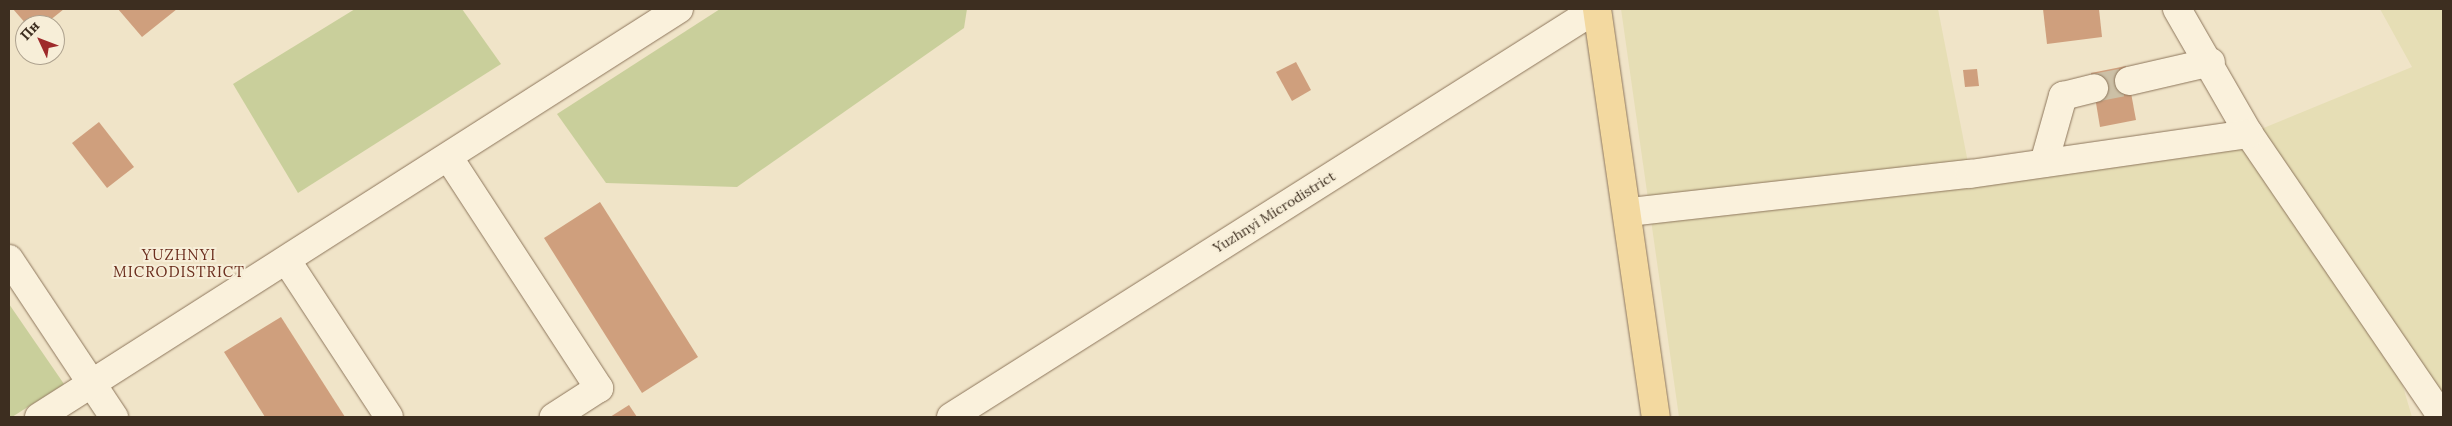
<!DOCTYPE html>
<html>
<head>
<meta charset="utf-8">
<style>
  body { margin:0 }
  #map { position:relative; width:2452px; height:426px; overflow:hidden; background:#f0e4c8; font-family:Lora,serif }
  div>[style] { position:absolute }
  .farmland>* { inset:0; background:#e6deb5 }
  .green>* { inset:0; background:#c9cf9b }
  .building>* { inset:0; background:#cf9f7d }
  .minor-tunnel>* { height:28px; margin-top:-14px; transform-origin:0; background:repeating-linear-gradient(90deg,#ccc0a6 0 28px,transparent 0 42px) }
  .roads { filter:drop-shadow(0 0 1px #8d765c) drop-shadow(0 0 1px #8d765c) }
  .minor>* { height:28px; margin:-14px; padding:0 14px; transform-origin:14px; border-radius:14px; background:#faf1dc }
  .major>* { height:28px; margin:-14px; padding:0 14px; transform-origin:14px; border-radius:14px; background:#f3d9a0 }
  span { translate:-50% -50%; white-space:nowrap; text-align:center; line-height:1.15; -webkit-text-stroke:4px #f7eed8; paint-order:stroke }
  .street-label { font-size:14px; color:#3d2e20 }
  .neighbourhood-label { font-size:15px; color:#6b2e1e; letter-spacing:1px }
  .frame { position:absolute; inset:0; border:10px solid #3d2e20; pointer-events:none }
  .north { position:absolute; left:15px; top:15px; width:50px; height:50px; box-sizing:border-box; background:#f7eed8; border:1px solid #ada18e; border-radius:50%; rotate:313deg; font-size:14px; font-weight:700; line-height:20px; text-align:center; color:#3d2e20 }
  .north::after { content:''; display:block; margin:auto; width:18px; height:22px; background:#9e2a2b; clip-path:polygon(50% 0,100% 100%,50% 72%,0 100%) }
</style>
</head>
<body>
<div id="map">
  <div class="farmland">
    <i style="clip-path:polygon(1621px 9px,1938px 9px,1970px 173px,2249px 134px,2412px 67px,2380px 9px,2443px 9px,2443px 406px,2388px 336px,2412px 417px,1679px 417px)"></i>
  </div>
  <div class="green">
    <i style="clip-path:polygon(355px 9px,462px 9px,501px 64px,298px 193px,233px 84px)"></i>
    <i style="clip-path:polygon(720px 9px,967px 9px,964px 28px,737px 187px,606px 183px,557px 114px)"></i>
    <i style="clip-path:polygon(9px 304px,64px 384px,12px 417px,9px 417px)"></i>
  </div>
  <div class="building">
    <i style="clip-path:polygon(13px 9px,64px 9px,44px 25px,27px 25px)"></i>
    <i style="clip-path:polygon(118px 9px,177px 9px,142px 37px)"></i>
    <i style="clip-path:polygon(2043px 9px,2099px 9px,2102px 37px,2047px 44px)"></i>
    <i style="clip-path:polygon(1296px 62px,1311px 90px,1292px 101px,1276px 72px)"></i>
    <i style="clip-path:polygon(2126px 66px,2136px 120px,2100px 127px,2091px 73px)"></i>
    <i style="clip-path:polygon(1977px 69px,1979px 86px,1965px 87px,1963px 70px)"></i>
    <i style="clip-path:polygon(99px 122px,134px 167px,107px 188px,72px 143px)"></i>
    <i style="clip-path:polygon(600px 202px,698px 357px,642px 393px,544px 238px)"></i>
    <i style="clip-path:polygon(281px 317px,345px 417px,265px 417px,224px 352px)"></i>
    <i style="clip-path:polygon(629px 405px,637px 417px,610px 417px)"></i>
  </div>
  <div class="minor-tunnel">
    <i style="left:2094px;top:88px;width:36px;rotate:-11deg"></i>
  </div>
  <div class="roads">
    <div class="minor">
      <i style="left:2177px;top:9px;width:144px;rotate:60.1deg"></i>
      <i style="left:2249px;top:134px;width:343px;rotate:55.7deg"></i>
      <i style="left:2129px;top:81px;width:84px;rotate:-13deg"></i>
      <i style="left:449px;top:158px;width:275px;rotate:56.9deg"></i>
      <i style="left:599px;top:388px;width:54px;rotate:147.2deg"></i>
      <i style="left:2044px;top:163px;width:70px;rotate:-74.2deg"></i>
      <i style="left:2063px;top:96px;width:32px;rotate:-14deg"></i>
      <i style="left:1629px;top:212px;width:343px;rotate:-6.4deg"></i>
      <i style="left:1970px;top:174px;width:282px;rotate:-8.2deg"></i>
      <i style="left:9px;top:259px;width:190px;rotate:56.4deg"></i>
      <i style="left:287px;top:261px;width:186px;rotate:56.8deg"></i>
      <i style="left:39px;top:417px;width:759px;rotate:-32.52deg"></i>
      <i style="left:951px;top:417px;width:763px;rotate:-32.32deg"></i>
    </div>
    <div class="major">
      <i style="left:1597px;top:9px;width:412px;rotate:81.8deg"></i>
    </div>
  </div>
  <div class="street-label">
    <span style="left:1274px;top:212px;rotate:-32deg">Yuzhnyi Microdistrict</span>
  </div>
  <div class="neighbourhood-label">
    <span style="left:179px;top:263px">YUZHNYI<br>MICRODISTRICT</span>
  </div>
  <div class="frame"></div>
  <div class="north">Пн</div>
</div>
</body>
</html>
